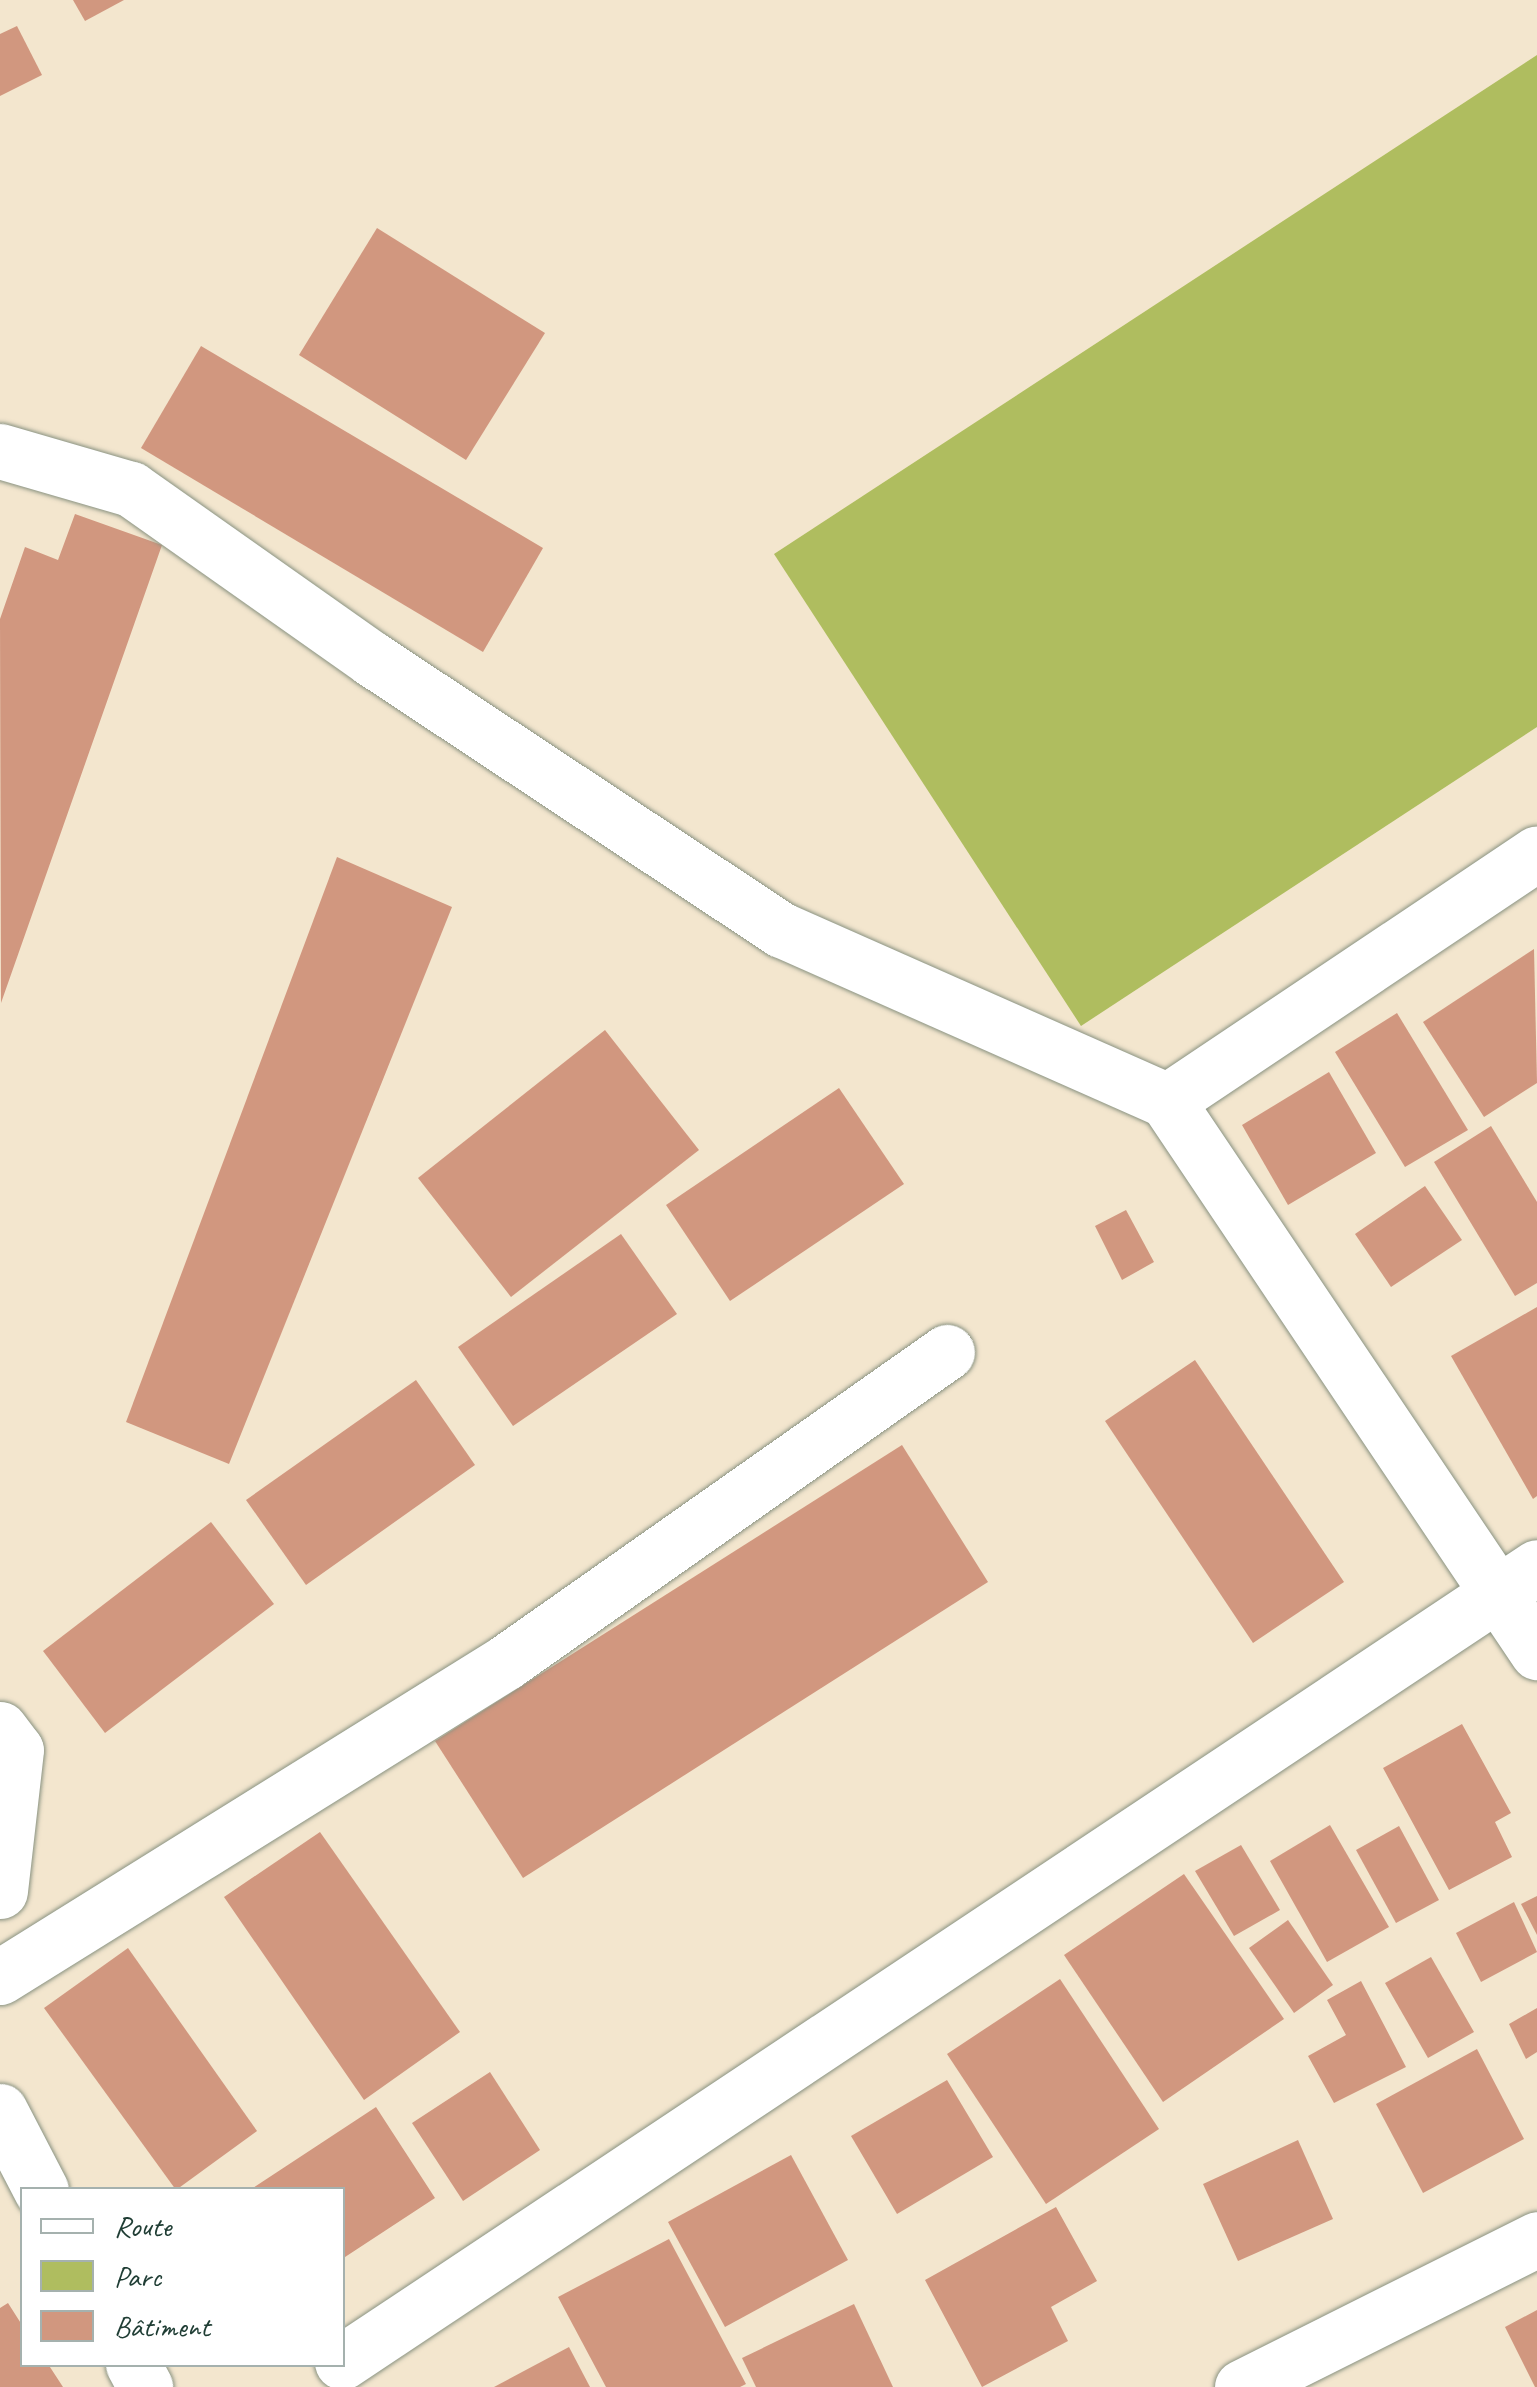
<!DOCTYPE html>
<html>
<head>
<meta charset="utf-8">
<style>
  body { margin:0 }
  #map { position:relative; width:1537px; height:2387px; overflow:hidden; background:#f3e6ce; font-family:Caveat,sans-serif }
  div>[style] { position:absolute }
  .green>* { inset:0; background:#afbd5f }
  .building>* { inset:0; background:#d1977f }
  .roads { filter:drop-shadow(0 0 2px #899281) drop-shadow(0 0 2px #899281) }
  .minor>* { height:55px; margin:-27.5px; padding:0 27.5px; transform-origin:27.5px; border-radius:27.5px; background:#fff }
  span { translate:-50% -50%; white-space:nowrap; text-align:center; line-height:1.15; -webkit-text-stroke:8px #fff; paint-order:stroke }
  .legend { position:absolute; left:20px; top:2187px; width:325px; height:180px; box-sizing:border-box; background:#fff; border:2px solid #a5b1ae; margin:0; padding:12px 18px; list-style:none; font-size:30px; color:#1f3d34 }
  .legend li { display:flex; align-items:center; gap:20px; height:50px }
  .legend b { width:50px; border:2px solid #a5b1ae }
</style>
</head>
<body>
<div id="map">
  <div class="green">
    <i style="clip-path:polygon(1537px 55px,1537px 727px,1081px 1026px,774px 554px)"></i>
  </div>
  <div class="building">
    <i style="clip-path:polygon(73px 0,124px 0,85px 21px)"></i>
    <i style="clip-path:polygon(17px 26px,42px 75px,0 96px,0 34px)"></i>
    <i style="clip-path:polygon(377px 228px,545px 333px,466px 460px,299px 355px)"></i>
    <i style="clip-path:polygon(201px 346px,543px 548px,483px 652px,141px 448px)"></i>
    <i style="clip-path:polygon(75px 514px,162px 545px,1px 1003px,0 619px,25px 547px,58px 560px)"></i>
    <i style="clip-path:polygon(337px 857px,452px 907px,229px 1464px,126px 1422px)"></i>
    <i style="clip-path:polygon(1534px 949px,1537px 1083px,1484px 1117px,1423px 1022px)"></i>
    <i style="clip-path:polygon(1397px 1013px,1468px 1130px,1405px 1167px,1335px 1052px)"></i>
    <i style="clip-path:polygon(605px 1030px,699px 1150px,511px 1297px,418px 1178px)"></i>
    <i style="clip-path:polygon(1329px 1072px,1376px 1153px,1288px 1205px,1242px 1125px)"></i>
    <i style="clip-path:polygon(839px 1088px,904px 1184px,730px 1301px,666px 1205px)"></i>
    <i style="clip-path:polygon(1491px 1126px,1537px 1202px,1537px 1283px,1515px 1296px,1434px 1162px)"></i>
    <i style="clip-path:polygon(1425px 1186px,1462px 1240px,1391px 1287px,1355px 1234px)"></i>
    <i style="clip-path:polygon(1126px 1210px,1154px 1262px,1122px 1280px,1095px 1226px)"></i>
    <i style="clip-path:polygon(621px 1234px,677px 1314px,513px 1426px,458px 1347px)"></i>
    <i style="clip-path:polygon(1537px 1307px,1537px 1496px,1533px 1499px,1451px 1356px)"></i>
    <i style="clip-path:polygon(1195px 1360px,1344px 1582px,1253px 1643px,1105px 1421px)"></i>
    <i style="clip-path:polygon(416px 1380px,475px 1465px,306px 1585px,246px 1500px)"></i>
    <i style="clip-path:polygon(902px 1445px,988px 1582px,523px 1878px,435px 1741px)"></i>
    <i style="clip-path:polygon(211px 1522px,274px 1604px,105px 1733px,43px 1651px)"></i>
    <i style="clip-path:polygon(1462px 1724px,1511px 1813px,1495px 1822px,1512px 1857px,1449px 1890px,1383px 1768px)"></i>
    <i style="clip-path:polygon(1330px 1825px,1389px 1927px,1327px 1962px,1270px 1861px)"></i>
    <i style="clip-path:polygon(1399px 1826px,1439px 1900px,1396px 1923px,1356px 1850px)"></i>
    <i style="clip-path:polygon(320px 1832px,460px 2032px,364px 2100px,224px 1897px)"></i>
    <i style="clip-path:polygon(1241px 1845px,1280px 1910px,1234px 1936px,1195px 1871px)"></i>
    <i style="clip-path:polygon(1184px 1874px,1284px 2019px,1163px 2102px,1064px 1955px)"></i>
    <i style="clip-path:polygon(1537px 1896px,1537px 1935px,1521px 1904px)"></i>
    <i style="clip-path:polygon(1514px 1902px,1537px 1952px,1481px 1982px,1456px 1933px)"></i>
    <i style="clip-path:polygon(1288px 1920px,1333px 1985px,1294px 2013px,1249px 1948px)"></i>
    <i style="clip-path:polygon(128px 1948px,257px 2131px,176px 2190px,44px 2008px)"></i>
    <i style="clip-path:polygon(1431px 1957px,1474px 2032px,1428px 2058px,1385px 1983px)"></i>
    <i style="clip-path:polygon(1060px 1979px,1159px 2129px,1046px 2204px,947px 2054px)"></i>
    <i style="clip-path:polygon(1361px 1981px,1406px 2067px,1334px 2103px,1308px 2056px,1346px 2035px,1327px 2000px)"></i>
    <i style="clip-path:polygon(1537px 2008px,1537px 2052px,1526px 2059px,1509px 2024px)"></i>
    <i style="clip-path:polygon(1477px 2049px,1524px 2139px,1423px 2193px,1376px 2104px)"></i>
    <i style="clip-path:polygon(490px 2072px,540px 2150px,463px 2201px,412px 2123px)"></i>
    <i style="clip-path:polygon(947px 2080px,993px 2157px,897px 2214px,851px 2136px)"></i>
    <i style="clip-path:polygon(376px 2107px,435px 2198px,342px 2259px,342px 2190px,250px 2190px)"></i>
    <i style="clip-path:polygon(1298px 2140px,1333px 2219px,1238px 2261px,1203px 2184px)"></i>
    <i style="clip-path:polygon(791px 2155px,848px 2260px,725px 2327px,668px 2222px)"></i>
    <i style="clip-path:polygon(1056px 2207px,1097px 2281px,1051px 2307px,1068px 2341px,982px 2387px,925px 2280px)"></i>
    <i style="clip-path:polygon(669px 2239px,746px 2384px,740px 2387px,606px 2387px,558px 2297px)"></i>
    <i style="clip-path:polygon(8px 2303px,22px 2325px,22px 2364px,48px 2364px,63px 2387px,0 2387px,0 2308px)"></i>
    <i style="clip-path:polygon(854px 2304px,893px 2387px,756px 2387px,742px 2358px)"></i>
    <i style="clip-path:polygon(1537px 2310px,1537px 2387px,1535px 2387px,1505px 2327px)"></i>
    <i style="clip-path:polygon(569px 2347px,590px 2387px,494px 2387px)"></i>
  </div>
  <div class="roads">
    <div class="minor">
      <i style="left:0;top:451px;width:136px;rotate:16.2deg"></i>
      <i style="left:131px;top:489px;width:295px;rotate:35.2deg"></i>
      <i style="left:372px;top:659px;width:491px;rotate:33.5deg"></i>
      <i style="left:782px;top:930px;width:421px;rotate:23.9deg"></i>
      <i style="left:1167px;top:1101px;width:664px;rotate:56.12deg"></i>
      <i style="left:1167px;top:1101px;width:445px;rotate:-33.8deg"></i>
      <i style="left:0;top:1729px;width:26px;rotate:53deg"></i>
      <i style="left:16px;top:1750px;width:142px;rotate:96.5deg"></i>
      <i style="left:0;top:1977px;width:596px;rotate:-31.9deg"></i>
      <i style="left:506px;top:1662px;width:539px;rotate:-35.11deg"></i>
      <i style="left:0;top:2111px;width:89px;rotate:62.6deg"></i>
      <i style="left:342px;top:2362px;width:1435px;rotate:-33.63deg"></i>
      <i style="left:133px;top:2364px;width:26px;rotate:62deg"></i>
      <i style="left:1242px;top:2387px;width:330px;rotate:-26.6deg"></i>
    </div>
  </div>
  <ul class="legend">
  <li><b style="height:12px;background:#fff"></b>Route</li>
  <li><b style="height:28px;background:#afbd5f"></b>Parc</li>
  <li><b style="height:28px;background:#d1977f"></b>Bâtiment</li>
  </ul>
</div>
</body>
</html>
